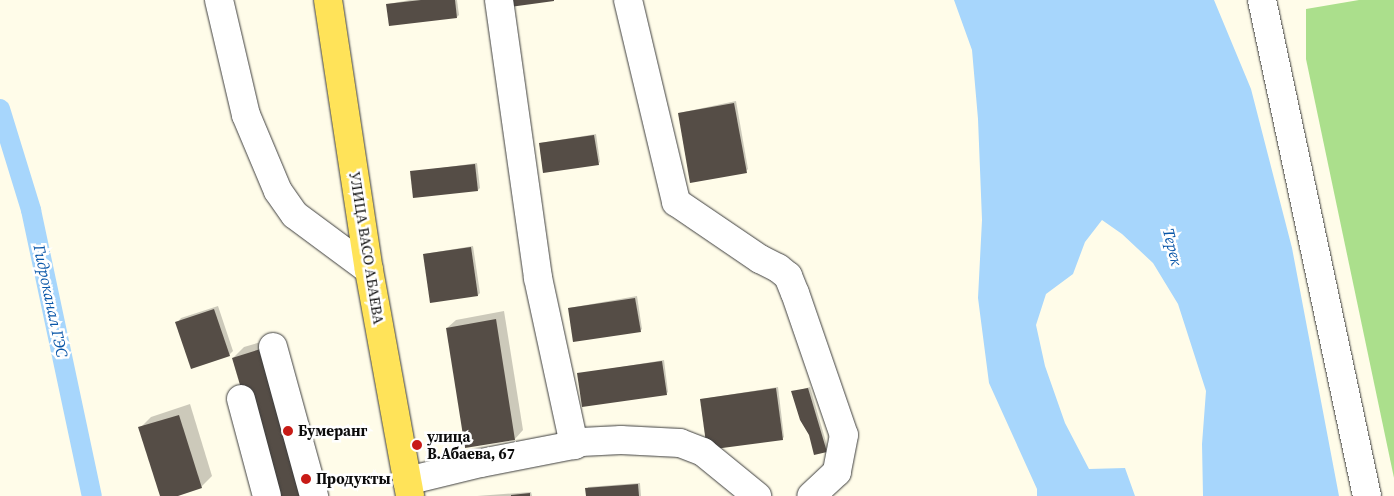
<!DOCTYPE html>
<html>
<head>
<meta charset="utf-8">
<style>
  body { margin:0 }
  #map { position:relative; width:1394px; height:496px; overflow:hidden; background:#fffce9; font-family:"Source Serif 4",serif }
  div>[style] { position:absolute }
  .forest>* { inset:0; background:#abdf8c }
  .water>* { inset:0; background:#a7d6fc }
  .shadow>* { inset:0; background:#0003 }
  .canal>* { height:20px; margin:-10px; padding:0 10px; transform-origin:10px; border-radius:10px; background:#a7d6fc }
  .building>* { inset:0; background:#554d46 }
  .roads { filter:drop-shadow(0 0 1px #3e3e3e) drop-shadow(0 0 1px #3e3e3e) }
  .minor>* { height:28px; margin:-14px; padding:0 14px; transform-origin:14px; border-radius:14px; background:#fff }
  .major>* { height:28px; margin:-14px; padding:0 14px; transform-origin:14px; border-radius:14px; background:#ffe359 }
  .dots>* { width:14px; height:14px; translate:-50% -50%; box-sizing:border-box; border:2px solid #fff; border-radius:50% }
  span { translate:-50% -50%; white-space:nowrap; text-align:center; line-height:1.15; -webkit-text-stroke:5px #fff; paint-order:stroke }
  .street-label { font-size:15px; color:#0b0b0b }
  .poi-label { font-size:15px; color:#0b0b0b; font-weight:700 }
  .left { translate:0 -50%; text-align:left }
  .water-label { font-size:16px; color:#0956a8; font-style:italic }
</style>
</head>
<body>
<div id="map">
  <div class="forest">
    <i style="clip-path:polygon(1359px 0,1394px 0,1394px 478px,1306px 59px,1306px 9px)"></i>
  </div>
  <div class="water">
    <i style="clip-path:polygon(954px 0,1214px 0,1251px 89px,1292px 248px,1339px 496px,1203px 496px,1202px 444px,1206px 391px,1178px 304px,1153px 263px,1122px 234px,1102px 220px,1085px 242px,1073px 274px,1046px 294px,1036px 325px,1045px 366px,1065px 423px,1089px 469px,1125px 468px,1135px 496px,1037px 496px,1037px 489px,989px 383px,978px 298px,982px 220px,978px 119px,972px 50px)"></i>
  </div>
  <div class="shadow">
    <i style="clip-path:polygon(410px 0,457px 0,459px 15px,457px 17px,388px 4px)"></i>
    <i style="clip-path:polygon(736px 101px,748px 169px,746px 171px,679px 113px)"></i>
    <i style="clip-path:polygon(596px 134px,600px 162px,598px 164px,540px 143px)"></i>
    <i style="clip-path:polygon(477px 163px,480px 188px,478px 190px,412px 172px)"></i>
    <i style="clip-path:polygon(473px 246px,480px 293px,478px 295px,424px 254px)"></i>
    <i style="clip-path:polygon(637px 296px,642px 329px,640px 331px,569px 308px)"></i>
    <i style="clip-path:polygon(218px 306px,233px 351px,229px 355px,177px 323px,181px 318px)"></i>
    <i style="clip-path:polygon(504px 311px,523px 430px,515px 439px,466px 447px,447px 328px,456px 320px)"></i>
    <i style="clip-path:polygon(278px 337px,325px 496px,233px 358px,244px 347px)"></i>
    <i style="clip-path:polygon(664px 360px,668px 392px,666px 394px,578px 374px)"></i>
    <i style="clip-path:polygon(778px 387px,784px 437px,782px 439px,702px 399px)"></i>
    <i style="clip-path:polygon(810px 387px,828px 449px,826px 451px,810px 435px,793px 392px)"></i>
    <i style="clip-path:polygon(190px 404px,212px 476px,201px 487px,174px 496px,161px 496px,140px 428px,151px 417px)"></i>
    <i style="clip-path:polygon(640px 483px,641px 496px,587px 496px,588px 487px)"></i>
    <i style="clip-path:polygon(531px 492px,532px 496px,477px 496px)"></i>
  </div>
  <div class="canal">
    <i style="left:0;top:109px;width:106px;rotate:72.9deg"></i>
    <i style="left:31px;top:210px;width:292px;rotate:78deg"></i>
  </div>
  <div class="building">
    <i style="clip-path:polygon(421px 0,455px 0,457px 18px,389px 26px,386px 4px)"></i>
    <i style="clip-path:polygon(509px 0,554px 0,554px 1px,510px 7px)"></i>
    <i style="clip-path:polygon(734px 103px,747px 173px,690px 183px,678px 113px)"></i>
    <i style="clip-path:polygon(594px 135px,599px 165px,543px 173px,539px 143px)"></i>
    <i style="clip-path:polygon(475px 164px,478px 191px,413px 198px,410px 171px)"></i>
    <i style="clip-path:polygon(471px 247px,478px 296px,430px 303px,423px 254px)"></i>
    <i style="clip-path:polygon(635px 298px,641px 332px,573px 342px,568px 308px)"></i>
    <i style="clip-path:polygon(214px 309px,230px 356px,191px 369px,175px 322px)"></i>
    <i style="clip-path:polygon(496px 319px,515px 440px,465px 448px,446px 328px)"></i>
    <i style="clip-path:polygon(267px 347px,311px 496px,273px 496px,232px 358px)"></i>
    <i style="clip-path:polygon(662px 361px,667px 395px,582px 407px,577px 373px)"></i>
    <i style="clip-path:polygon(776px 388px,783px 440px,707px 450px,700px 399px)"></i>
    <i style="clip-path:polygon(808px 388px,827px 452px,814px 455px,809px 435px,800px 420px,791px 391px)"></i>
    <i style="clip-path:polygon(179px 415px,202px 488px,178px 496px,160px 496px,138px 427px)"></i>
    <i style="clip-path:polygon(638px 484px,639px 496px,586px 496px,585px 488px)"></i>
    <i style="clip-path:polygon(530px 493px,530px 496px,511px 496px,511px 495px)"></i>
  </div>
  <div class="roads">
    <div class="minor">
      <i style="left:219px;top:0;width:118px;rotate:76.8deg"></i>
      <i style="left:246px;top:115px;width:82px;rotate:67.2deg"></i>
      <i style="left:278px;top:191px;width:29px;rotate:55deg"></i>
      <i style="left:295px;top:215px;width:92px;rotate:36.6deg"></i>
      <i style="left:499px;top:0;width:281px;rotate:82deg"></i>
      <i style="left:538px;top:278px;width:171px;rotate:77.8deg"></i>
      <i style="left:628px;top:0;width:208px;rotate:76.6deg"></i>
      <i style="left:676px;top:202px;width:102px;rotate:34.2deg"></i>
      <i style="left:760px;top:259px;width:20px;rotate:27deg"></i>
      <i style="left:778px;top:268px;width:13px;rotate:39deg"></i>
      <i style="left:788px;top:276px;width:18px;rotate:68deg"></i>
      <i style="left:795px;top:293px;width:150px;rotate:71deg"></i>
      <i style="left:844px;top:435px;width:38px;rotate:101deg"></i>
      <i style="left:837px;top:472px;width:35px;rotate:137deg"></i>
      <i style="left:1262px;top:0;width:507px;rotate:78.05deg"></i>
      <i style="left:273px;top:347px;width:155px;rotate:74.6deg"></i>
      <i style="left:241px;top:399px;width:100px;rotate:75deg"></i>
      <i style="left:407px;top:481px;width:76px;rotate:-13.7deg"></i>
      <i style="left:481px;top:463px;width:95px;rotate:-11deg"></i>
      <i style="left:574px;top:445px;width:8px;rotate:-23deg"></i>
      <i style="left:581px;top:442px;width:40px;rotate:-2.9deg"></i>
      <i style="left:621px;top:440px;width:59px;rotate:2.9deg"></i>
      <i style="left:680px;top:443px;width:25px;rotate:21deg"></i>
      <i style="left:703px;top:452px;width:70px;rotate:39.2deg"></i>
    </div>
    <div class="major">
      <i style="left:328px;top:0;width:273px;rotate:81.4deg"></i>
      <i style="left:369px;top:270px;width:230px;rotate:79.7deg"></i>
    </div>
  </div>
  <div class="dots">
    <i style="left:288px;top:431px;background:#c81b16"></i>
    <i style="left:417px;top:445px;background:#c81b16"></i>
    <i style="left:306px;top:479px;background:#c81b16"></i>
  </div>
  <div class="street-label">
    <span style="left:367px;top:248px;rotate:81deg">УЛИЦА ВАСО АБАЕВА</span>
  </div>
  <div class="poi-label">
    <span class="left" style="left:298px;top:431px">Бумеранг</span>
    <span class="left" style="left:427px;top:445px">улица<br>В.Абаева, 67</span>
    <span class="left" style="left:316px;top:479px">Продукты</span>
  </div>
  <div class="water-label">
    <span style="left:1173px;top:247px;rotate:76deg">Терек</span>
    <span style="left:51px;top:301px;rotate:78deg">Гидроканал ГЭС</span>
  </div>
</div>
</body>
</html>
